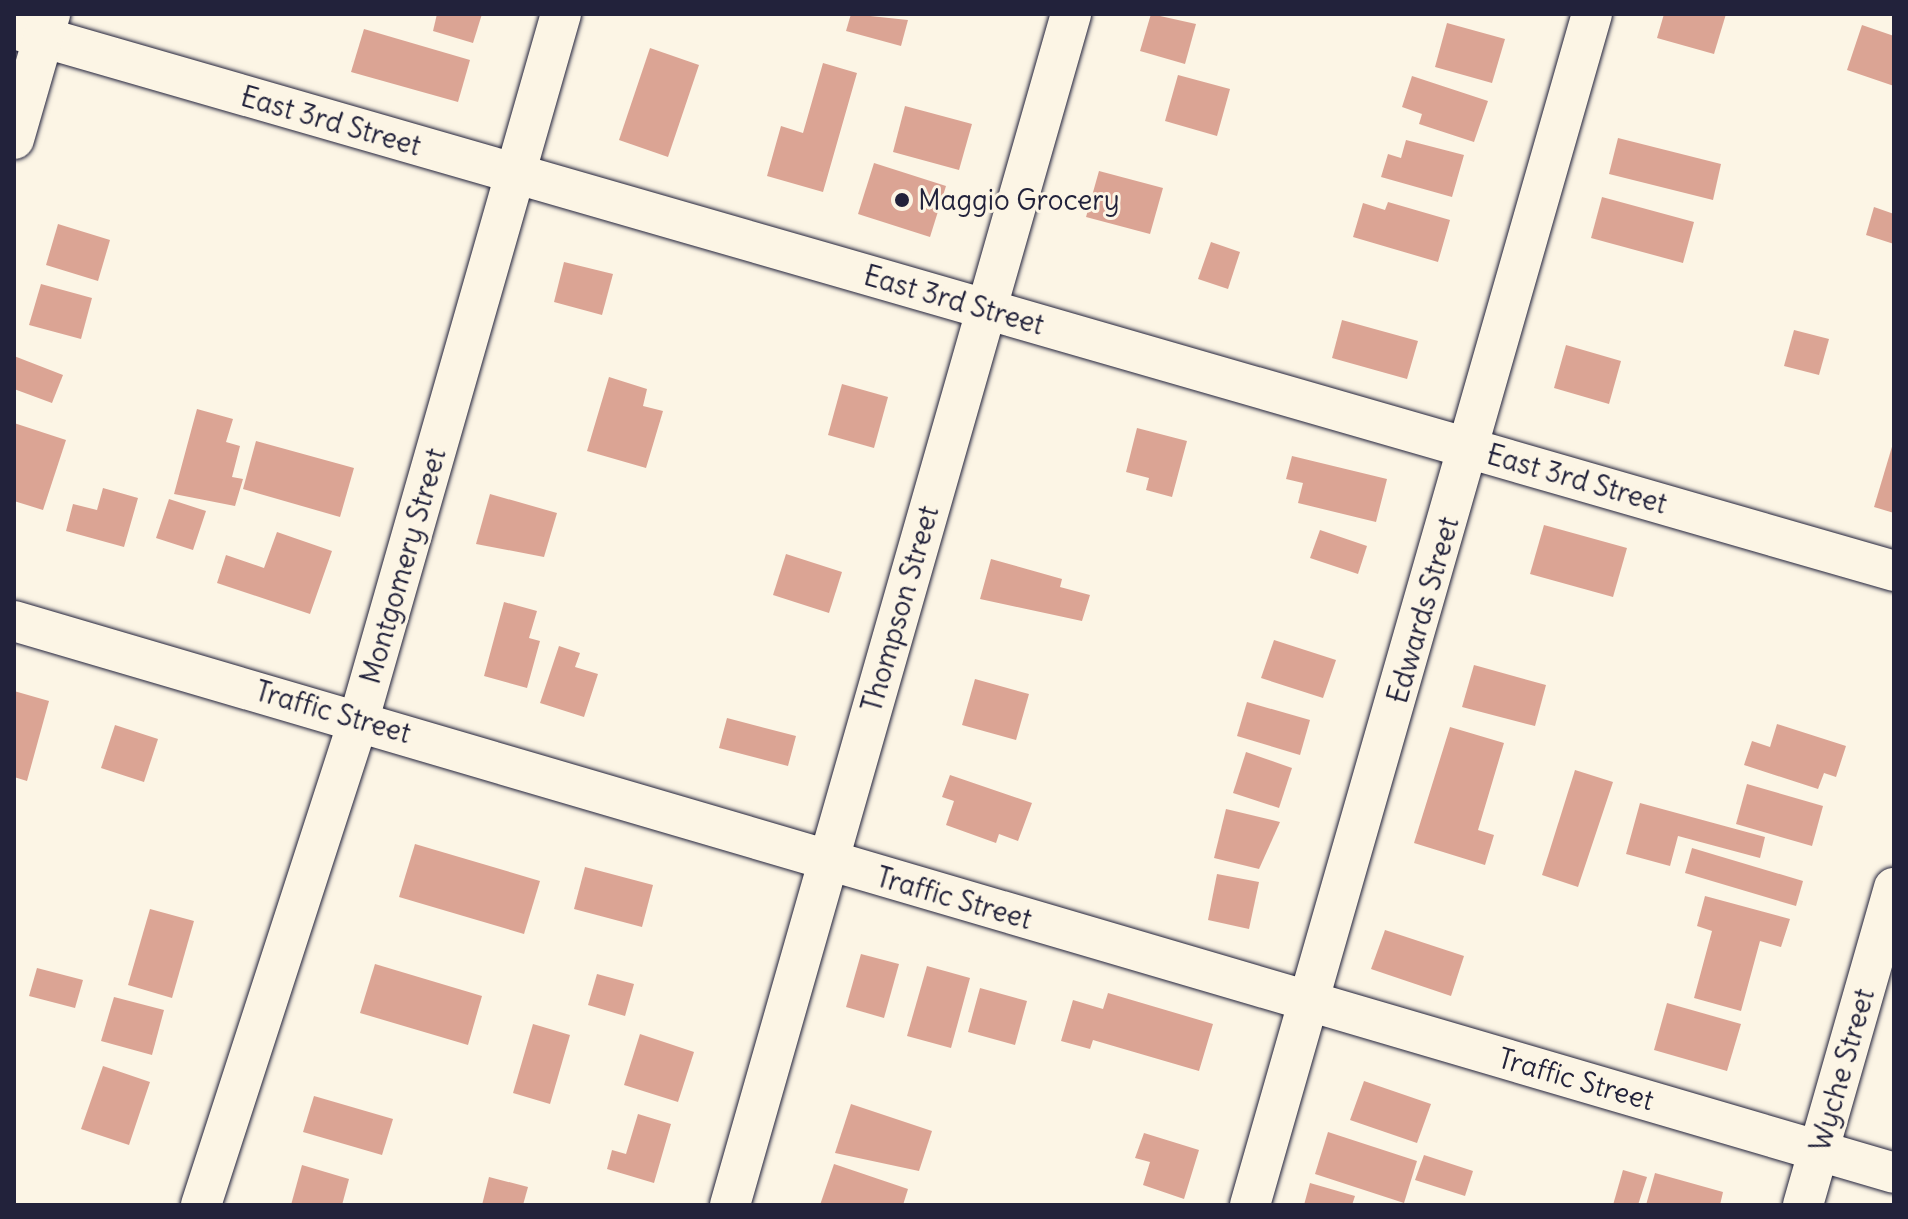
<!DOCTYPE html>
<html>
<head>
<meta charset="utf-8">
<style>
  body { margin:0 }
  #map { position:relative; width:1908px; height:1219px; overflow:hidden; background:#fcf5e5; font-family:Delius,sans-serif }
  div>[style] { position:absolute }
  .building>* { inset:0; background:#dba494 }
  .roads { filter:drop-shadow(0 0 2px #22223b) drop-shadow(0 0 2px #22223b) }
  .minor>* { height:40px; margin:-20px; padding:0 20px; transform-origin:20px; border-radius:20px; background:#fcf5e5 }
  .dots>* { width:22px; height:22px; translate:-50% -50%; box-sizing:border-box; border:4px solid #fcf5e5; border-radius:50% }
  span { translate:-50% -50%; white-space:nowrap; text-align:center; line-height:1.15; -webkit-text-stroke:6px #fcf5e5; paint-order:stroke }
  .street-label { font-size:28px; color:#22223b }
  .poi-label { font-size:28px; color:#22223b }
  .left { translate:0 -50%; text-align:left }
  .frame { position:absolute; inset:0; border:16px solid #22223b; pointer-events:none }
</style>
</head>
<body>
<div id="map">
  <div class="building">
    <i style="clip-path:polygon(437px 14px,482px 14px,473px 43px,433px 31px)"></i>
    <i style="clip-path:polygon(851px 14px,908px 20px,901px 46px,846px 31px)"></i>
    <i style="clip-path:polygon(1151px 14px,1196px 24px,1185px 64px,1140px 51px)"></i>
    <i style="clip-path:polygon(1664px 14px,1726px 14px,1714px 54px,1657px 38px)"></i>
    <i style="clip-path:polygon(1447px 23px,1505px 39px,1492px 83px,1435px 67px)"></i>
    <i style="clip-path:polygon(1862px 25px,1894px 36px,1894px 86px,1847px 70px)"></i>
    <i style="clip-path:polygon(364px 29px,470px 60px,458px 102px,351px 72px)"></i>
    <i style="clip-path:polygon(650px 48px,699px 65px,668px 157px,619px 140px)"></i>
    <i style="clip-path:polygon(823px 63px,857px 73px,823px 192px,767px 176px,781px 126px,803px 133px)"></i>
    <i style="clip-path:polygon(1178px 75px,1230px 89px,1217px 136px,1165px 121px)"></i>
    <i style="clip-path:polygon(1412px 76px,1488px 101px,1474px 142px,1419px 124px,1422px 114px,1402px 107px)"></i>
    <i style="clip-path:polygon(905px 106px,972px 124px,959px 170px,893px 152px)"></i>
    <i style="clip-path:polygon(1618px 138px,1721px 164px,1713px 200px,1609px 174px)"></i>
    <i style="clip-path:polygon(1406px 140px,1464px 155px,1452px 197px,1381px 177px,1388px 154px,1401px 158px)"></i>
    <i style="clip-path:polygon(874px 163px,946px 186px,930px 237px,858px 214px)"></i>
    <i style="clip-path:polygon(1099px 171px,1163px 188px,1150px 234px,1086px 217px)"></i>
    <i style="clip-path:polygon(1602px 197px,1694px 222px,1683px 263px,1591px 238px)"></i>
    <i style="clip-path:polygon(1388px 202px,1450px 220px,1438px 262px,1353px 237px,1363px 203px,1385px 210px)"></i>
    <i style="clip-path:polygon(1874px 207px,1894px 214px,1894px 244px,1866px 235px)"></i>
    <i style="clip-path:polygon(58px 224px,110px 240px,98px 281px,46px 265px)"></i>
    <i style="clip-path:polygon(1211px 242px,1240px 252px,1228px 289px,1198px 279px)"></i>
    <i style="clip-path:polygon(564px 262px,613px 274px,602px 315px,554px 302px)"></i>
    <i style="clip-path:polygon(41px 284px,92px 298px,81px 339px,29px 325px)"></i>
    <i style="clip-path:polygon(1342px 320px,1418px 341px,1407px 379px,1332px 358px)"></i>
    <i style="clip-path:polygon(1794px 330px,1829px 339px,1819px 375px,1784px 366px)"></i>
    <i style="clip-path:polygon(1566px 345px,1621px 361px,1609px 404px,1554px 388px)"></i>
    <i style="clip-path:polygon(14px 356px,63px 375px,52px 403px,14px 389px)"></i>
    <i style="clip-path:polygon(609px 377px,647px 389px,643px 406px,663px 411px,646px 468px,587px 451px)"></i>
    <i style="clip-path:polygon(842px 384px,888px 397px,874px 448px,828px 435px)"></i>
    <i style="clip-path:polygon(197px 409px,233px 419px,226px 442px,240px 446px,232px 477px,243px 479px,235px 506px,174px 494px)"></i>
    <i style="clip-path:polygon(14px 423px,66px 440px,43px 510px,14px 501px)"></i>
    <i style="clip-path:polygon(1137px 428px,1187px 441px,1172px 497px,1146px 490px,1149px 478px,1126px 472px)"></i>
    <i style="clip-path:polygon(1894px 440px,1894px 513px,1874px 507px)"></i>
    <i style="clip-path:polygon(256px 441px,354px 468px,340px 517px,243px 489px)"></i>
    <i style="clip-path:polygon(1292px 456px,1387px 479px,1376px 522px,1298px 503px,1303px 483px,1286px 479px)"></i>
    <i style="clip-path:polygon(103px 488px,138px 498px,124px 547px,66px 531px,73px 504px,97px 510px)"></i>
    <i style="clip-path:polygon(490px 494px,557px 513px,544px 557px,476px 544px)"></i>
    <i style="clip-path:polygon(169px 499px,206px 511px,193px 550px,156px 538px)"></i>
    <i style="clip-path:polygon(1544px 525px,1627px 548px,1613px 597px,1530px 574px)"></i>
    <i style="clip-path:polygon(1320px 530px,1367px 546px,1358px 574px,1310px 558px)"></i>
    <i style="clip-path:polygon(277px 532px,332px 551px,310px 614px,217px 583px,226px 555px,264px 568px)"></i>
    <i style="clip-path:polygon(786px 554px,842px 572px,829px 613px,773px 595px)"></i>
    <i style="clip-path:polygon(991px 559px,1062px 579px,1060px 587px,1090px 595px,1082px 621px,980px 599px)"></i>
    <i style="clip-path:polygon(504px 602px,537px 611px,529px 638px,540px 641px,527px 688px,484px 676px)"></i>
    <i style="clip-path:polygon(1274px 640px,1336px 660px,1323px 698px,1261px 678px)"></i>
    <i style="clip-path:polygon(559px 646px,580px 653px,575px 667px,598px 674px,584px 717px,540px 703px)"></i>
    <i style="clip-path:polygon(1474px 665px,1546px 685px,1535px 726px,1462px 707px)"></i>
    <i style="clip-path:polygon(975px 679px,1029px 694px,1016px 740px,962px 725px)"></i>
    <i style="clip-path:polygon(14px 691px,49px 701px,27px 781px,14px 777px)"></i>
    <i style="clip-path:polygon(1247px 702px,1310px 720px,1300px 755px,1237px 736px)"></i>
    <i style="clip-path:polygon(727px 718px,796px 736px,788px 766px,719px 748px)"></i>
    <i style="clip-path:polygon(1777px 724px,1846px 746px,1836px 777px,1824px 773px,1818px 789px,1744px 765px,1752px 741px,1770px 747px)"></i>
    <i style="clip-path:polygon(115px 725px,158px 739px,144px 782px,101px 768px)"></i>
    <i style="clip-path:polygon(1450px 727px,1504px 743px,1478px 830px,1494px 835px,1485px 865px,1414px 843px)"></i>
    <i style="clip-path:polygon(1246px 752px,1292px 768px,1279px 808px,1233px 793px)"></i>
    <i style="clip-path:polygon(1575px 770px,1613px 782px,1578px 887px,1542px 875px)"></i>
    <i style="clip-path:polygon(950px 775px,1032px 803px,1018px 841px,999px 834px,996px 843px,946px 825px,954px 801px,942px 797px)"></i>
    <i style="clip-path:polygon(1747px 784px,1823px 806px,1812px 846px,1736px 824px)"></i>
    <i style="clip-path:polygon(1640px 803px,1765px 837px,1760px 858px,1678px 836px,1670px 866px,1626px 854px)"></i>
    <i style="clip-path:polygon(1226px 809px,1280px 822px,1259px 869px,1214px 858px)"></i>
    <i style="clip-path:polygon(415px 844px,540px 881px,524px 934px,399px 897px)"></i>
    <i style="clip-path:polygon(1692px 848px,1803px 881px,1796px 906px,1685px 873px)"></i>
    <i style="clip-path:polygon(585px 867px,653px 885px,642px 927px,574px 909px)"></i>
    <i style="clip-path:polygon(1217px 874px,1259px 882px,1249px 929px,1208px 920px)"></i>
    <i style="clip-path:polygon(1705px 896px,1790px 919px,1781px 947px,1760px 941px,1741px 1011px,1694px 998px,1712px 931px,1697px 926px)"></i>
    <i style="clip-path:polygon(150px 909px,194px 921px,172px 998px,128px 985px)"></i>
    <i style="clip-path:polygon(1385px 930px,1464px 956px,1451px 996px,1371px 969px)"></i>
    <i style="clip-path:polygon(861px 954px,899px 964px,884px 1018px,846px 1007px)"></i>
    <i style="clip-path:polygon(375px 964px,482px 996px,468px 1045px,360px 1013px)"></i>
    <i style="clip-path:polygon(927px 966px,970px 978px,951px 1048px,907px 1036px)"></i>
    <i style="clip-path:polygon(37px 968px,83px 980px,75px 1008px,29px 996px)"></i>
    <i style="clip-path:polygon(597px 974px,634px 984px,625px 1016px,588px 1005px)"></i>
    <i style="clip-path:polygon(980px 988px,1027px 1001px,1015px 1045px,968px 1032px)"></i>
    <i style="clip-path:polygon(1108px 993px,1213px 1024px,1199px 1071px,1093px 1040px,1090px 1049px,1061px 1041px,1073px 1000px,1103px 1009px)"></i>
    <i style="clip-path:polygon(114px 997px,164px 1010px,152px 1055px,101px 1041px)"></i>
    <i style="clip-path:polygon(1667px 1003px,1741px 1024px,1727px 1071px,1654px 1050px)"></i>
    <i style="clip-path:polygon(533px 1024px,570px 1035px,550px 1104px,513px 1093px)"></i>
    <i style="clip-path:polygon(640px 1034px,694px 1052px,678px 1102px,624px 1085px)"></i>
    <i style="clip-path:polygon(103px 1066px,150px 1082px,129px 1145px,81px 1129px)"></i>
    <i style="clip-path:polygon(1364px 1081px,1431px 1104px,1417px 1143px,1350px 1120px)"></i>
    <i style="clip-path:polygon(314px 1096px,393px 1119px,382px 1155px,303px 1132px)"></i>
    <i style="clip-path:polygon(851px 1104px,932px 1131px,919px 1171px,835px 1153px)"></i>
    <i style="clip-path:polygon(638px 1114px,671px 1124px,654px 1183px,607px 1169px,612px 1150px,626px 1154px)"></i>
    <i style="clip-path:polygon(1328px 1132px,1417px 1161px,1404px 1203px,1315px 1174px)"></i>
    <i style="clip-path:polygon(1144px 1133px,1199px 1150px,1184px 1199px,1143px 1185px,1150px 1162px,1135px 1158px)"></i>
    <i style="clip-path:polygon(1424px 1155px,1473px 1171px,1465px 1196px,1415px 1180px)"></i>
    <i style="clip-path:polygon(834px 1164px,908px 1189px,903px 1205px,820px 1205px)"></i>
    <i style="clip-path:polygon(302px 1165px,349px 1179px,342px 1205px,291px 1205px)"></i>
    <i style="clip-path:polygon(1623px 1170px,1647px 1177px,1638px 1205px,1613px 1205px)"></i>
    <i style="clip-path:polygon(1655px 1173px,1723px 1192px,1720px 1205px,1646px 1205px)"></i>
    <i style="clip-path:polygon(489px 1177px,528px 1187px,523px 1205px,482px 1205px)"></i>
    <i style="clip-path:polygon(1310px 1183px,1355px 1196px,1352px 1205px,1304px 1205px)"></i>
  </div>
  <div class="roads">
    <div class="minor">
      <i style="left:14px;top:29px;width:1957px;rotate:16.08deg"></i>
      <i style="left:14px;top:139px;width:130px;rotate:-73.9deg"></i>
      <i style="left:14px;top:621px;width:1959px;rotate:16.36deg"></i>
      <i style="left:201px;top:1205px;width:511px;rotate:-71.99deg"></i>
      <i style="left:359px;top:719px;width:733px;rotate:-74.01deg"></i>
      <i style="left:730px;top:1205px;width:1239px;rotate:-74.02deg"></i>
      <i style="left:1250px;top:1205px;width:1239px;rotate:-73.98deg"></i>
      <i style="left:1803px;top:1205px;width:330px;rotate:-74deg"></i>
    </div>
  </div>
  <div class="dots">
    <i style="left:902px;top:200px;background:#22223b"></i>
  </div>
  <div class="street-label">
    <span style="left:331px;top:121px;rotate:16deg">East 3rd Street</span>
    <span style="left:954px;top:300px;rotate:16deg">East 3rd Street</span>
    <span style="left:1577px;top:479px;rotate:16deg">East 3rd Street</span>
    <span style="left:403px;top:566px;rotate:-74deg">Montgomery Street</span>
    <span style="left:900px;top:609px;rotate:-74deg">Thompson Street</span>
    <span style="left:1423px;top:610px;rotate:-74deg">Edwards Street</span>
    <span style="left:333px;top:712px;rotate:16deg">Traffic Street</span>
    <span style="left:954px;top:898px;rotate:16deg">Traffic Street</span>
    <span style="left:1842px;top:1070px;rotate:-74deg">Wyche Street</span>
    <span style="left:1576px;top:1079px;rotate:16deg">Traffic Street</span>
  </div>
  <div class="poi-label">
    <span class="left" style="left:918px;top:200px">Maggio Grocery</span>
  </div>
  <div class="frame"></div>
</div>
</body>
</html>
